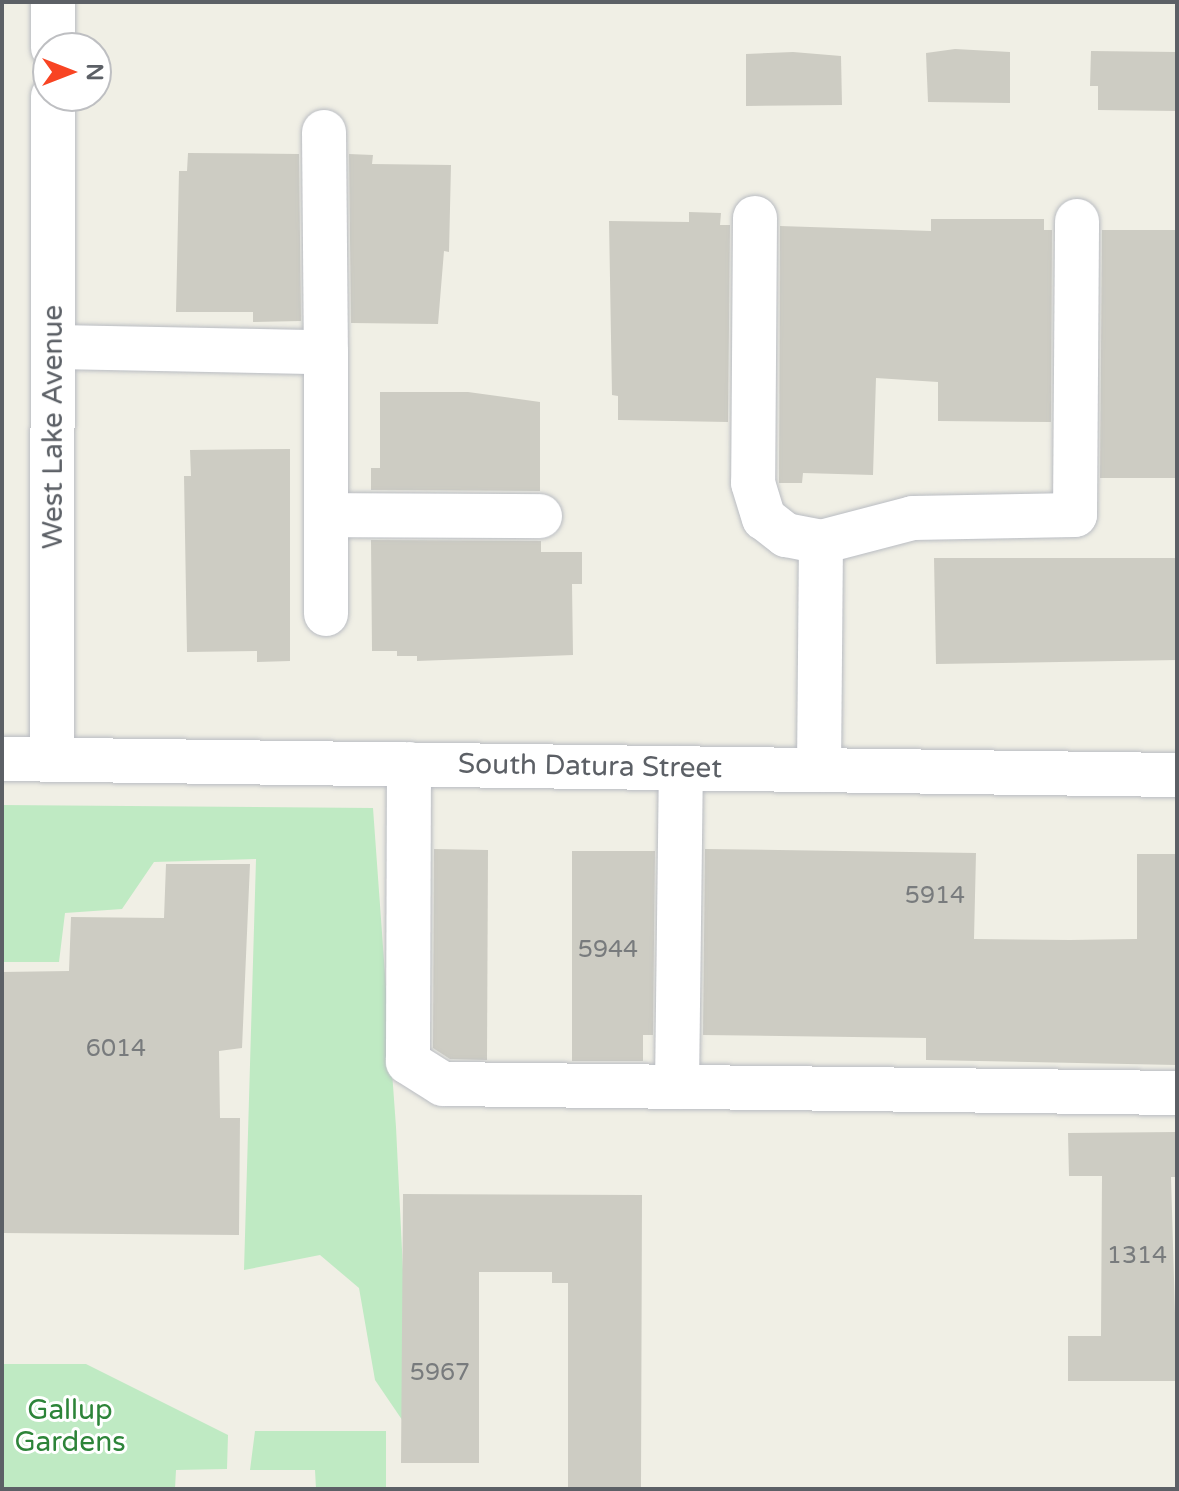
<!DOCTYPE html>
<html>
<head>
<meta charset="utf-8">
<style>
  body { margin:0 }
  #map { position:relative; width:1179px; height:1491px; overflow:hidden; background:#f0efe5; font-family:"Varela Round",sans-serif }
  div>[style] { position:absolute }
  .green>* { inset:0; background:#bfeac3 }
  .building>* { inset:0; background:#cdccc3 }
  .roads { filter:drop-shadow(0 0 2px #b9bcc2) drop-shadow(0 0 2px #b9bcc2) }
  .minor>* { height:44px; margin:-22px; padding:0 22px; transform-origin:22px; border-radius:22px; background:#fff }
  span { translate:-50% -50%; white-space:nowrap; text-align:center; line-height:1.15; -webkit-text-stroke:6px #fff; paint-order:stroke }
  .number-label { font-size:24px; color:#787b7d }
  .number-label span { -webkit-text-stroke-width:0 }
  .street-label { font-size:28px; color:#5c6066 }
  .park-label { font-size:28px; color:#2d8439 }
  .frame { position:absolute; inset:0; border:4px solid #5c6066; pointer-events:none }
  .north { position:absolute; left:32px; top:32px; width:80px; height:80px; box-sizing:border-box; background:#fff; border:2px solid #bebfc2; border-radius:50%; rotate:90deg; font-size:22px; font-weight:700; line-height:32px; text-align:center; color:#5c6066 }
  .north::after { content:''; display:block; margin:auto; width:28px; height:36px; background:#f84423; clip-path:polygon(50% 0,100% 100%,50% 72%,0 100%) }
</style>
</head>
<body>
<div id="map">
  <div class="green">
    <i style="clip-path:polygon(2px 805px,373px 808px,396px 1127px,411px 1433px,375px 1380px,359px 1288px,320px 1255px,244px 1270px,256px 859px,154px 862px,122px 909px,65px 913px,59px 962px,2px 962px)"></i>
    <i style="clip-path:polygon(2px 1364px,86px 1364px,228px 1435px,227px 1469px,176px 1470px,175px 1489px,2px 1489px)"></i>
    <i style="clip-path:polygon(255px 1431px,386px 1431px,386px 1489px,316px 1489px,315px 1470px,250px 1470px)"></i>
  </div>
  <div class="building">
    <i style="clip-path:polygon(955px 49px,1010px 52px,1010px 103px,928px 102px,926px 53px)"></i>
    <i style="clip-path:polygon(1091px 51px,1177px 52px,1177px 111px,1098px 110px,1098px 86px,1090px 86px)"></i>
    <i style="clip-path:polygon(793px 52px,841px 56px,842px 105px,746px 106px,746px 54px)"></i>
    <i style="clip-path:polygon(188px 153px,299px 154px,301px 321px,253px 322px,253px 312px,176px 312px,179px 171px,187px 171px)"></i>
    <i style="clip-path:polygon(349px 154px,373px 155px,372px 164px,451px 165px,449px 252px,444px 251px,438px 324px,351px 323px)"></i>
    <i style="clip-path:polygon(689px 212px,721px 213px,720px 225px,730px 225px,728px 422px,618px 420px,618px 396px,612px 395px,609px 221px,689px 222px)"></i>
    <i style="clip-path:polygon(931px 219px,1044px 219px,1044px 230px,1052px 230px,1051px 422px,938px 421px,938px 382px,876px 378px,873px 475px,803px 473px,802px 483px,779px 483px,780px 226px,931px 231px)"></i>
    <i style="clip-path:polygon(1102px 230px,1177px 230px,1177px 478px,1100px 478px)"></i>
    <i style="clip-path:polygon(380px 392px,468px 392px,540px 402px,540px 491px,371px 490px,371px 468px,380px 468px)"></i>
    <i style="clip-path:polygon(290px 449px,290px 661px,257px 662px,257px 651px,187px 652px,184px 476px,191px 476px,190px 450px)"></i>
    <i style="clip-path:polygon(371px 540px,541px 541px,541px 552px,582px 552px,582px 584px,572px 584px,573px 655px,417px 661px,417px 656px,397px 656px,397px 651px,372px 651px)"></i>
    <i style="clip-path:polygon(934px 558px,1177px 558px,1177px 660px,936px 664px)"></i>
    <i style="clip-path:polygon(434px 849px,488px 850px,487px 1060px,450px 1059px,433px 1048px)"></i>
    <i style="clip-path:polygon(705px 849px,976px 853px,974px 939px,1070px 940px,1137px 939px,1137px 854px,1177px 854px,1177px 1065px,926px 1060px,926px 1038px,703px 1035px)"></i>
    <i style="clip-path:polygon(572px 851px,655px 851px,653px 1035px,643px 1035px,643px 1061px,572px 1061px)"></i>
    <i style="clip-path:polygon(166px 864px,250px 864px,242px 1048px,219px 1051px,220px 1118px,240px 1118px,239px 1235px,2px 1233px,2px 972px,69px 971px,71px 917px,164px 918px)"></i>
    <i style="clip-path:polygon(1177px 1132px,1177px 1177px,1171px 1177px,1177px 1381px,1068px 1381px,1068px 1336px,1101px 1336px,1102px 1176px,1069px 1176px,1068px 1133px)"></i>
    <i style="clip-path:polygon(403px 1194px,642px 1195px,641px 1489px,568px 1489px,568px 1283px,552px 1283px,552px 1272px,479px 1272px,479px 1463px,401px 1463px)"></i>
  </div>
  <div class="roads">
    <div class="minor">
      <i style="left:53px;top:2px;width:46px;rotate:90deg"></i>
      <i style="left:324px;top:132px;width:220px;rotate:89.5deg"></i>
      <i style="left:755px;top:218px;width:265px;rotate:90.4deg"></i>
      <i style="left:753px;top:483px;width:37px;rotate:73deg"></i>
      <i style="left:764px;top:518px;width:28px;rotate:38deg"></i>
      <i style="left:786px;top:535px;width:36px;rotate:11deg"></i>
      <i style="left:54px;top:347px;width:272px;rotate:1.1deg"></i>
      <i style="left:326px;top:352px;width:262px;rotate:90deg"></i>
      <i style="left:326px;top:515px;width:214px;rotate:0.3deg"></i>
      <i style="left:2px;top:759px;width:1175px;rotate:0.78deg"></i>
      <i style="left:52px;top:759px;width:663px;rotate:-89.91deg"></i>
      <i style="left:409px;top:764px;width:298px;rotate:90.2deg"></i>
      <i style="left:408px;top:1062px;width:41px;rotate:32.2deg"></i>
      <i style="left:443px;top:1084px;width:734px;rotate:0.7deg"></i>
      <i style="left:819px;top:770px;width:228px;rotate:-89.5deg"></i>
      <i style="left:821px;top:542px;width:95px;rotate:-14.6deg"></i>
      <i style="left:913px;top:518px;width:162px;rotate:-1.1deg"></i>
      <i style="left:1075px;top:515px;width:294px;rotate:-89.6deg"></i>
      <i style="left:677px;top:1087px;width:319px;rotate:-89.3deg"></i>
    </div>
  </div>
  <div class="number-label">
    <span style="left:935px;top:896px">5914</span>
    <span style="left:608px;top:950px">5944</span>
    <span style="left:116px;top:1049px">6014</span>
    <span style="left:1137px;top:1256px">1314</span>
    <span style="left:440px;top:1373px">5967</span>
  </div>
  <div class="street-label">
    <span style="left:53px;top:427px;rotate:-90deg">West Lake Avenue</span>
    <span style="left:590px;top:766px;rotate:1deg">South Datura Street</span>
  </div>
  <div class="park-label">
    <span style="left:70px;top:1426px">Gallup<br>Gardens</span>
  </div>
  <div class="frame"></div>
  <div class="north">N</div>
</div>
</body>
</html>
